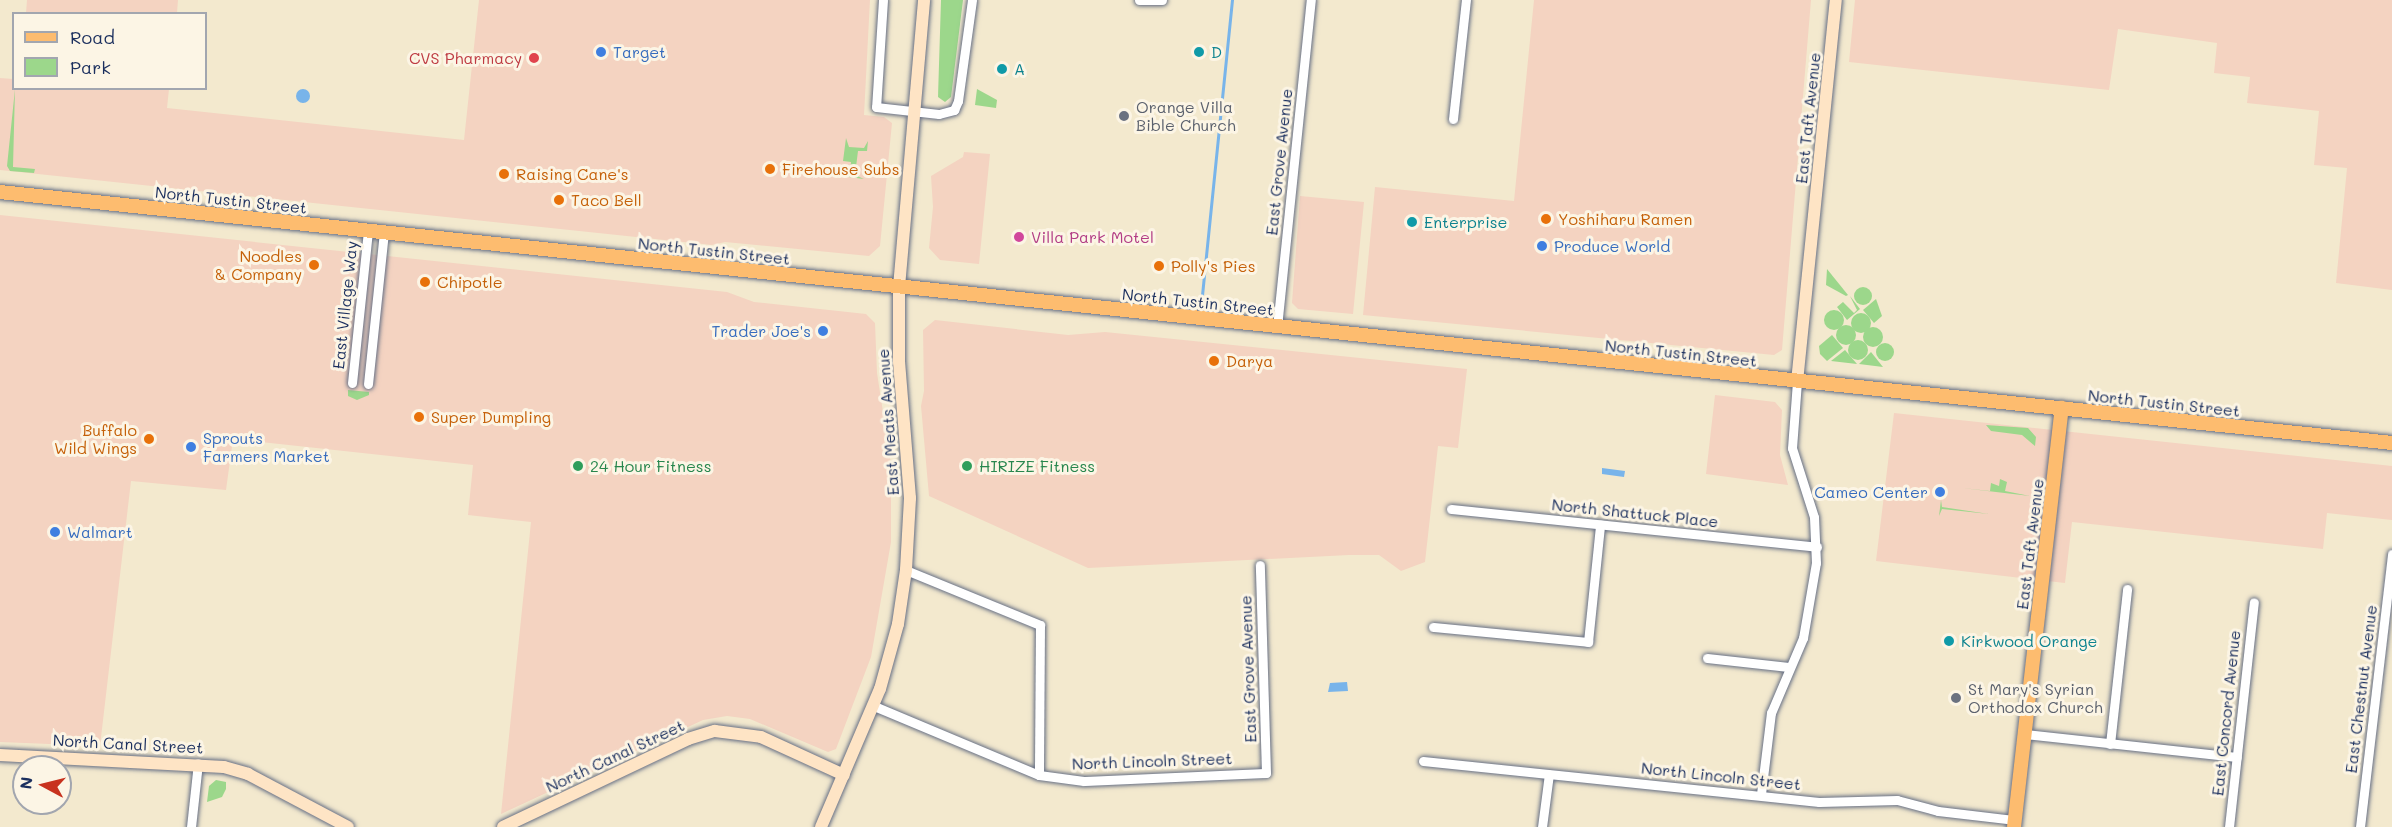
<!DOCTYPE html>
<html>
<head>
<meta charset="utf-8">
<style>
  body { margin:0 }
  #map { position:relative; width:2392px; height:827px; overflow:hidden; background:#f3e9ce; font-family:Mali,sans-serif }
  div>[style] { position:absolute }
  .built>* { inset:0; background:#f4d3c1 }
  .green>* { inset:0; background:#9cd78b }
  .round { border-radius:50% }
  .water>* { inset:0; background:#78b4ea }
  .stream>* { height:3px; margin:-1.5px; padding:0 1.5px; transform-origin:1.5px; border-radius:1.5px; background:#78b4ea }
  .roads { filter:drop-shadow(0 0 2px #677085) drop-shadow(0 0 2px #677085) }
  .street>* { height:9px; margin:-4.5px; padding:0 4.5px; transform-origin:4.5px; border-radius:4.5px; background:#fff }
  .secondary>* { height:12px; margin:-6px; padding:0 6px; transform-origin:6px; border-radius:6px; background:#fee4c5 }
  .primary>* { height:14px; margin:-7px; padding:0 7px; transform-origin:7px; border-radius:7px; background:#fdbc6f }
  .dots>* { width:16px; height:16px; translate:-50% -50%; box-sizing:border-box; border:3px solid #fcf5e5; border-radius:50% }
  span { translate:-50% -50%; white-space:nowrap; text-align:center; line-height:1.15; -webkit-text-stroke:6px #fcf5e5; paint-order:stroke }
  .shop-label { font-size:16px; color:#366cbe }
  .left { translate:0 -50%; text-align:left }
  .right { translate:-100% -50%; text-align:right }
  .culture-label { font-size:16px; color:#0d838f }
  .health-label { font-size:16px; color:#be3a42 }
  .worship-label { font-size:16px; color:#5b616d }
  .street-label { font-size:16px; color:#1b2f5e }
  .food-label { font-size:16px; color:#c56008 }
  .hotel-label { font-size:16px; color:#b23c85 }
  .leisure-label { font-size:16px; color:#27864d }
  .legend { position:absolute; left:12px; top:12px; width:195px; height:78px; box-sizing:border-box; background:#fcf5e5; border:2px solid #a2a6af; margin:0; padding:8px 10px; list-style:none; font-size:18px; color:#1b2f5e }
  .legend li { display:flex; align-items:center; gap:12px; height:30px }
  .legend b { width:30px; border:2px solid #a2a6af }
  .north { position:absolute; left:12px; top:755px; width:60px; height:60px; box-sizing:border-box; background:#fcf5e5; border:2px solid #a2a6af; border-radius:50%; rotate:277deg; font-size:16px; font-weight:700; line-height:24px; text-align:center; color:#1b2f5e }
  .north::after { content:''; display:block; margin:auto; width:21px; height:27px; background:#c8321e; clip-path:polygon(50% 0,100% 100%,50% 72%,0 100%) }
</style>
</head>
<body>
<div id="map">
  <div class="built">
    <i style="clip-path:polygon(27px 0,178px 0,177px 13px,26px 13px)"></i>
    <i style="clip-path:polygon(479px 0,870px 0,864px 115px,884px 117px,892px 123px,880px 246px,869px 256px,725px 242px,712px 245px,0 170px,0 78px,13px 79px,14px 88px,169px 89px,167px 108px,464px 140px)"></i>
    <i style="clip-path:polygon(1534px 0,1811px 0,1782px 350px,1774px 355px,1363px 315px,1375px 187px,1514px 201px)"></i>
    <i style="clip-path:polygon(1855px 0,2392px 0,2392px 290px,2336px 283px,2347px 168px,2314px 165px,2319px 111px,2247px 103px,2250px 77px,2214px 73px,2217px 43px,2118px 29px,2109px 90px,1849px 62px)"></i>
    <i style="clip-path:polygon(964px 152px,990px 154px,979px 264px,940px 260px,929px 248px,933px 207px,931px 176px,963px 157px)"></i>
    <i style="clip-path:polygon(1300px 196px,1364px 202px,1353px 314px,1298px 309px,1292px 303px)"></i>
    <i style="clip-path:polygon(0 215px,727px 292px,754px 302px,866px 314px,875px 323px,877px 373px,891px 464px,891px 542px,871px 657px,836px 749px,828px 752px,750px 719px,727px 716px,703px 720px,501px 814px,531px 522px,468px 515px,473px 465px,233px 439px,226px 490px,131px 481px,100px 746px,0 742px)"></i>
    <i style="clip-path:polygon(935px 320px,1068px 335px,1105px 332px,1467px 369px,1458px 448px,1438px 446px,1425px 562px,1401px 571px,1379px 555px,1349px 555px,1088px 568px,929px 496px,921px 406px,924px 391px,923px 330px)"></i>
    <i style="clip-path:polygon(1715px 395px,1775px 402px,1782px 410px,1780px 455px,1788px 485px,1706px 474px)"></i>
    <i style="clip-path:polygon(1894px 413px,2392px 466px,2392px 520px,2327px 513px,2323px 549px,2072px 522px,2065px 583px,1876px 561px)"></i>
  </div>
  <div class="green">
    <i style="clip-path:polygon(941px 0,963px 0,951px 97px,945px 102px,938px 97px)"></i>
    <i style="clip-path:polygon(15px 89px,13px 167px,35px 169px,34px 173px,10px 171px,7px 166px)"></i>
    <i style="clip-path:polygon(977px 89px,997px 100px,996px 108px,975px 105px)"></i>
    <i style="clip-path:polygon(846px 138px,849px 147px,864px 148px,868px 141px,867px 151px,858px 151px,855px 175px,864px 179px,841px 176px,850px 174px,851px 162px,843px 161px)"></i>
    <i style="clip-path:polygon(1827px 269px,1848px 295px,1846px 296px,1826px 285px)"></i>
    <i class="round" style="left:1854px;top:287px;width:18px;height:18px"></i>
    <i style="clip-path:polygon(1850px 296px,1860px 309px,1847px 320px,1837px 307px,1843px 302px,1854px 313px,1857px 310px)"></i>
    <i style="clip-path:polygon(1876px 299px,1882px 316px,1874px 323px,1863px 310px)"></i>
    <i class="round" style="left:1824px;top:310px;width:20px;height:20px"></i>
    <i class="round" style="left:1851px;top:313px;width:20px;height:20px"></i>
    <i class="round" style="left:1836px;top:325px;width:20px;height:20px"></i>
    <i class="round" style="left:1863px;top:327px;width:20px;height:20px"></i>
    <i style="clip-path:polygon(1832px 335px,1843px 348px,1827px 361px,1820px 354px,1819px 346px)"></i>
    <i class="round" style="left:1848px;top:340px;width:20px;height:20px"></i>
    <i class="round" style="left:1876px;top:343px;width:18px;height:18px"></i>
    <i style="clip-path:polygon(1845px 350px,1857px 364px,1831px 361px)"></i>
    <i style="clip-path:polygon(1871px 352px,1883px 367px,1859px 364px)"></i>
    <i style="clip-path:polygon(348px 390px,369px 392px,369px 395px,357px 400px,348px 396px)"></i>
    <i style="clip-path:polygon(1986px 425px,2028px 428px,2036px 437px,2035px 446px,2022px 435px,1991px 431px)"></i>
    <i style="clip-path:polygon(2000px 479px,2007px 482px,2005px 491px,2030px 496px,1962px 488px,1990px 491px,1991px 483px,1999px 486px)"></i>
    <i style="clip-path:polygon(1941px 500px,1942px 507px,1989px 514px,1942px 509px,1939px 516px)"></i>
    <i style="clip-path:polygon(216px 780px,226px 782px,226px 789px,222px 797px,207px 802px,209px 786px)"></i>
  </div>
  <div class="water">
    <i class="round" style="left:296px;top:89px;width:14px;height:14px"></i>
    <i style="clip-path:polygon(1602px 468px,1625px 471px,1624px 477px,1602px 474px)"></i>
    <i style="clip-path:polygon(1347px 682px,1348px 691px,1328px 692px,1330px 683px)"></i>
  </div>
  <div class="stream">
    <i style="left:1202px;top:295px;width:297px;rotate:-84.2deg"></i>
  </div>
  <div class="roads">
    <div class="street">
      <i style="left:883px;top:0;width:107px;rotate:93.7deg"></i>
      <i style="left:876px;top:107px;width:63px;rotate:6.3deg"></i>
      <i style="left:939px;top:114px;width:16px;rotate:-15deg"></i>
      <i style="left:954px;top:110px;width:10px;rotate:-66deg"></i>
      <i style="left:958px;top:101px;width:102px;rotate:-82.1deg"></i>
      <i style="left:1139px;top:0;width:23px"></i>
      <i style="left:1453px;top:119px;width:120px;rotate:-83.8deg"></i>
      <i style="left:1277px;top:327px;width:329px;rotate:-84.1deg"></i>
      <i style="left:352px;top:383px;width:153px;rotate:-84deg"></i>
      <i style="left:368px;top:384px;width:153px;rotate:-84deg"></i>
      <i style="left:1451px;top:509px;width:368px;rotate:5.9deg"></i>
      <i style="left:906px;top:570px;width:145px;rotate:22.3deg"></i>
      <i style="left:1040px;top:625px;width:150px;rotate:90.4deg"></i>
      <i style="left:1433px;top:627px;width:156px;rotate:5.5deg"></i>
      <i style="left:1588px;top:642px;width:118px;rotate:-84.1deg"></i>
      <i style="left:1707px;top:658px;width:82px;rotate:6.3deg"></i>
      <i style="left:874px;top:706px;width:179px;rotate:22.7deg"></i>
      <i style="left:1039px;top:775px;width:45px;rotate:7.6deg"></i>
      <i style="left:1084px;top:781px;width:182px;rotate:-2.5deg"></i>
      <i style="left:1266px;top:773px;width:208px;rotate:-91.7deg"></i>
      <i style="left:2025px;top:734px;width:213px;rotate:6.2deg"></i>
      <i style="left:2110px;top:744px;width:156px;rotate:-83.7deg"></i>
      <i style="left:1423px;top:761px;width:398px;rotate:5.9deg"></i>
      <i style="left:1819px;top:802px;width:78px;rotate:-1.5deg"></i>
      <i style="left:1897px;top:800px;width:42px;rotate:15deg"></i>
      <i style="left:1938px;top:811px;width:78px;rotate:6.7deg"></i>
      <i style="left:1761px;top:794px;width:82px;rotate:-83deg"></i>
      <i style="left:1771px;top:713px;width:82px;rotate:-66.9deg"></i>
      <i style="left:1803px;top:638px;width:76px;rotate:-80.2deg"></i>
      <i style="left:1816px;top:563px;width:46px;rotate:-92.5deg"></i>
      <i style="left:1814px;top:517px;width:72px;rotate:-107.7deg"></i>
      <i style="left:1792px;top:448px;width:66px;rotate:-85.7deg"></i>
      <i style="left:191px;top:827px;width:64px;rotate:-83.8deg"></i>
      <i style="left:1542px;top:827px;width:53px;rotate:-82.5deg"></i>
      <i style="left:2229px;top:827px;width:226px;rotate:-83.7deg"></i>
      <i style="left:2360px;top:827px;width:275px;rotate:-83.3deg"></i>
    </div>
    <div class="secondary">
      <i style="left:1797px;top:382px;width:384px;rotate:-84.2deg"></i>
      <i style="left:0;top:755px;width:224px;rotate:3.1deg"></i>
      <i style="left:224px;top:767px;width:25px;rotate:16deg"></i>
      <i style="left:248px;top:774px;width:113px;rotate:27.9deg"></i>
      <i style="left:503px;top:827px;width:205px;rotate:-25.4deg"></i>
      <i style="left:688px;top:739px;width:28px;rotate:-17deg"></i>
      <i style="left:715px;top:731px;width:46px;rotate:7.4deg"></i>
      <i style="left:761px;top:737px;width:91px;rotate:24.6deg"></i>
      <i style="left:821px;top:827px;width:150px;rotate:-66.9deg"></i>
      <i style="left:880px;top:689px;width:67px;rotate:-74.5deg"></i>
      <i style="left:898px;top:624px;width:55px;rotate:-81.6deg"></i>
      <i style="left:906px;top:570px;width:72px;rotate:-86.8deg"></i>
      <i style="left:910px;top:498px;width:136px;rotate:-94.6deg"></i>
      <i style="left:899px;top:362px;width:75px;rotate:-90deg"></i>
      <i style="left:899px;top:287px;width:288px;rotate:-85deg"></i>
    </div>
    <div class="primary">
      <i style="left:0;top:192px;width:2405px;rotate:5.99deg"></i>
      <i style="left:2014px;top:827px;width:422px;rotate:-83.5deg"></i>
    </div>
  </div>
  <div class="dots">
    <i style="left:601px;top:52px;background:#3f7fe0"></i>
    <i style="left:1199px;top:52px;background:#0f9aa8"></i>
    <i style="left:534px;top:58px;background:#e0444e"></i>
    <i style="left:1002px;top:69px;background:#0f9aa8"></i>
    <i style="left:1124px;top:116px;background:#6b7280"></i>
    <i style="left:770px;top:169px;background:#e8710a"></i>
    <i style="left:504px;top:174px;background:#e8710a"></i>
    <i style="left:559px;top:200px;background:#e8710a"></i>
    <i style="left:1546px;top:219px;background:#e8710a"></i>
    <i style="left:1412px;top:222px;background:#0f9aa8"></i>
    <i style="left:1019px;top:237px;background:#d1479c"></i>
    <i style="left:1542px;top:246px;background:#3f7fe0"></i>
    <i style="left:314px;top:265px;background:#e8710a"></i>
    <i style="left:1159px;top:266px;background:#e8710a"></i>
    <i style="left:425px;top:282px;background:#e8710a"></i>
    <i style="left:823px;top:331px;background:#3f7fe0"></i>
    <i style="left:1214px;top:361px;background:#e8710a"></i>
    <i style="left:419px;top:417px;background:#e8710a"></i>
    <i style="left:149px;top:439px;background:#e8710a"></i>
    <i style="left:191px;top:447px;background:#3f7fe0"></i>
    <i style="left:578px;top:466px;background:#2e9e5b"></i>
    <i style="left:967px;top:466px;background:#2e9e5b"></i>
    <i style="left:1940px;top:492px;background:#3f7fe0"></i>
    <i style="left:55px;top:532px;background:#3f7fe0"></i>
    <i style="left:1949px;top:641px;background:#0f9aa8"></i>
    <i style="left:1956px;top:698px;background:#6b7280"></i>
  </div>
  <div class="shop-label">
    <span class="left" style="left:613px;top:52px">Target</span>
    <span class="left" style="left:1554px;top:246px">Produce World</span>
    <span class="right" style="left:811px;top:331px">Trader Joe's</span>
    <span class="left" style="left:203px;top:447px">Sprouts<br>Farmers Market</span>
    <span class="right" style="left:1928px;top:492px">Cameo Center</span>
    <span class="left" style="left:67px;top:532px">Walmart</span>
  </div>
  <div class="culture-label">
    <span class="left" style="left:1211px;top:52px">D</span>
    <span class="left" style="left:1014px;top:69px">A</span>
    <span class="left" style="left:1424px;top:222px">Enterprise</span>
    <span class="left" style="left:1961px;top:641px">Kirkwood Orange</span>
  </div>
  <div class="health-label">
    <span class="right" style="left:522px;top:58px">CVS Pharmacy</span>
  </div>
  <div class="worship-label">
    <span class="left" style="left:1136px;top:116px">Orange Villa<br>Bible Church</span>
    <span class="left" style="left:1968px;top:698px">St Mary's Syrian<br>Orthodox Church</span>
  </div>
  <div class="street-label">
    <span style="left:1808px;top:118px;rotate:-84deg">East Taft Avenue</span>
    <span style="left:1279px;top:162px;rotate:-84deg">East Grove Avenue</span>
    <span style="left:231px;top:200px;rotate:6deg">North Tustin Street</span>
    <span style="left:714px;top:251px;rotate:6deg">North Tustin Street</span>
    <span style="left:1198px;top:302px;rotate:6deg">North Tustin Street</span>
    <span style="left:345px;top:305px;rotate:-84deg">East Village Way</span>
    <span style="left:1681px;top:353px;rotate:6deg">North Tustin Street</span>
    <span style="left:2164px;top:403px;rotate:6deg">North Tustin Street</span>
    <span style="left:888px;top:422px;rotate:-94deg">East Meats Avenue</span>
    <span style="left:1635px;top:513px;rotate:6deg">North Shattuck Place</span>
    <span style="left:2030px;top:544px;rotate:-83deg">East Taft Avenue</span>
    <span style="left:1248px;top:669px;rotate:-92deg">East Grove Avenue</span>
    <span style="left:2361px;top:689px;rotate:-83deg">East Chestnut Avenue</span>
    <span style="left:2226px;top:713px;rotate:-84deg">East Concord Avenue</span>
    <span style="left:128px;top:744px;rotate:3deg">North Canal Street</span>
    <span style="left:615px;top:756px;rotate:-25deg">North Canal Street</span>
    <span style="left:1152px;top:761px;rotate:-2deg">North Lincoln Street</span>
    <span style="left:1721px;top:776px;rotate:6deg">North Lincoln Street</span>
  </div>
  <div class="food-label">
    <span class="left" style="left:782px;top:169px">Firehouse Subs</span>
    <span class="left" style="left:516px;top:174px">Raising Cane's</span>
    <span class="left" style="left:571px;top:200px">Taco Bell</span>
    <span class="left" style="left:1558px;top:219px">Yoshiharu Ramen</span>
    <span class="right" style="left:302px;top:265px">Noodles<br>&amp; Company</span>
    <span class="left" style="left:1171px;top:266px">Polly's Pies</span>
    <span class="left" style="left:437px;top:282px">Chipotle</span>
    <span class="left" style="left:1226px;top:361px">Darya</span>
    <span class="left" style="left:431px;top:417px">Super Dumpling</span>
    <span class="right" style="left:137px;top:439px">Buffalo<br>Wild Wings</span>
  </div>
  <div class="hotel-label">
    <span class="left" style="left:1031px;top:237px">Villa Park Motel</span>
  </div>
  <div class="leisure-label">
    <span class="left" style="left:590px;top:466px">24 Hour Fitness</span>
    <span class="left" style="left:979px;top:466px">HIRIZE Fitness</span>
  </div>
  <ul class="legend">
  <li><b style="height:8px;background:#fdbc6f"></b>Road</li>
  <li><b style="height:16px;background:#9cd78b"></b>Park</li>
  </ul>
  <div class="north">N</div>
</div>
</body>
</html>
